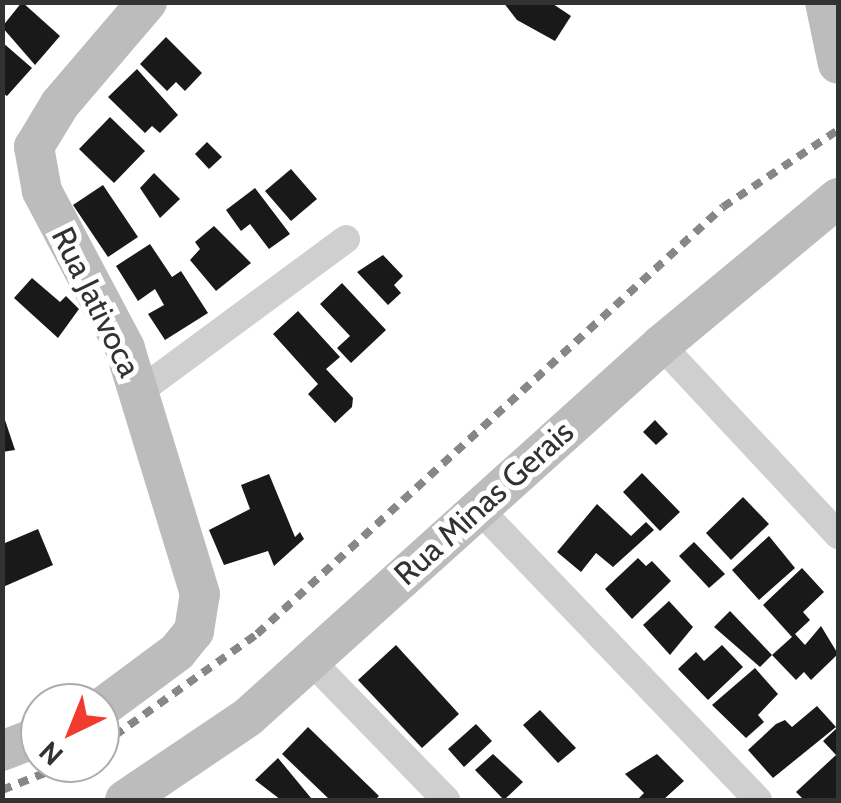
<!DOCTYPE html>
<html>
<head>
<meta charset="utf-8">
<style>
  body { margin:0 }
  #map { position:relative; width:841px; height:803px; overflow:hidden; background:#fff; font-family:Cabin,sans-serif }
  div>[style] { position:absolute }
  .building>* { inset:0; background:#191919 }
  .street>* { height:28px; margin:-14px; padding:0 14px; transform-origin:14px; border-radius:14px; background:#cfcfcf }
  .secondary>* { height:40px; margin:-20px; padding:0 20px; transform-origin:20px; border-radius:20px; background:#bcbcbc }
  .rail>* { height:8px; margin-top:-4px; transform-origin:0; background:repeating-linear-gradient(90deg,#878787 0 10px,transparent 0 18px) }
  span { translate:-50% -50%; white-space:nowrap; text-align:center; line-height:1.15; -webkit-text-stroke:10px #fff; paint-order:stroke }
  .street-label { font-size:32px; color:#323232 }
  .frame { position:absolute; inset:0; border:5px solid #323232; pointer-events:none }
  .north { position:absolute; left:20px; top:683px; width:100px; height:100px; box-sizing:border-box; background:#fff; border:2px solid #adadad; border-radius:50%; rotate:223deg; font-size:28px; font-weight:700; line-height:40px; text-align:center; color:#323232 }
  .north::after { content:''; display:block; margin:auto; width:35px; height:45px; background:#f03b2e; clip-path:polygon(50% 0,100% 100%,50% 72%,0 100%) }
</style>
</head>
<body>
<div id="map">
  <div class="building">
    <i style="clip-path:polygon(22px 2px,60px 36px,35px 65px,2px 27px)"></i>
    <i style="clip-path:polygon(503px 2px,550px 2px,571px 16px,555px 41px,517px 20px)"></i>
    <i style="clip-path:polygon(166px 37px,202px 73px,185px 91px,176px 82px,167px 91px,140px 64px)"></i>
    <i style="clip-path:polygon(2px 42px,32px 68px,7px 96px,2px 93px)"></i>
    <i style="clip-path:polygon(137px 69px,178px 115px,160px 133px,152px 126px,145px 133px,108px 97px)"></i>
    <i style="clip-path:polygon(110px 117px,145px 151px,114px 183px,79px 149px)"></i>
    <i style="clip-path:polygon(207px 142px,222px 157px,209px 169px,195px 154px)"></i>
    <i style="clip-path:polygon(291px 169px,317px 199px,291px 221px,265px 191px)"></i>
    <i style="clip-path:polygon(154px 173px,180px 199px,160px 218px,140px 188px)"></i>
    <i style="clip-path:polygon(103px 185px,138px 237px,108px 257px,73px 205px)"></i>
    <i style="clip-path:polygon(255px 188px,290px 234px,269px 249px,250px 224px,241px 231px,226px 210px)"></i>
    <i style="clip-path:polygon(214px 226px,251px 263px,216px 291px,190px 260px,200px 249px,195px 242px)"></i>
    <i style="clip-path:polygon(150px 244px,172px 277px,181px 271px,208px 313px,165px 340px,148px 314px,164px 305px,155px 289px,138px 301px,116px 266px)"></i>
    <i style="clip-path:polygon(383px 255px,403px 276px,394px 285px,401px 293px,388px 305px,357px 272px)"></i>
    <i style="clip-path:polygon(32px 278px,60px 302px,66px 296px,79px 309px,58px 338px,14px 298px)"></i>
    <i style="clip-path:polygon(342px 283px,386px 330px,351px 363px,337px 348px,350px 336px,320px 304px)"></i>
    <i style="clip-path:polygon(298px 311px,340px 357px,326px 369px,353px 398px,352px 407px,335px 423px,308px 394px,318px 384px,273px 334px)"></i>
    <i style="clip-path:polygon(2px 411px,15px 450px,2px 452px)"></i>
    <i style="clip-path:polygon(655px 420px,668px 434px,656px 445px,643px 432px)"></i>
    <i style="clip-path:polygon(642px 473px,680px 512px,660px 531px,623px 492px)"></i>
    <i style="clip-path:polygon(269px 474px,295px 537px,300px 532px,304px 539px,274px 566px,268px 551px,224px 565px,209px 530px,250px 509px,241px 485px)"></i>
    <i style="clip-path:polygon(743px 497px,769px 524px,731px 560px,706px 533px)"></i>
    <i style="clip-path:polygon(597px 504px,631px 536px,646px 522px,654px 530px,613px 567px,596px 553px,581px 572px,557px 552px)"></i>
    <i style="clip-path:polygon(38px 529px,53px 565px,3px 587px,3px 536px,5px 543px)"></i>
    <i style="clip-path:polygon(769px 536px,795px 568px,759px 600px,732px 570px)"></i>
    <i style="clip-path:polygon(694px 542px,725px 574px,709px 588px,679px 556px)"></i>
    <i style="clip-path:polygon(638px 558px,646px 566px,652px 561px,671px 581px,632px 619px,605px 589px)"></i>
    <i style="clip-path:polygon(802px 568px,824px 592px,803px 612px,810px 620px,795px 634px,805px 645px,821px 626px,838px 654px,811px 680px,804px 672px,796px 680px,772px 655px,792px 637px,763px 605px)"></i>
    <i style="clip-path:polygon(669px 601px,693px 627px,670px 655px,643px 625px)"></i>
    <i style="clip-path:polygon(730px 611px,772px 655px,760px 667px,714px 627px)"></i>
    <i style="clip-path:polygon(396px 645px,459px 714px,422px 748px,358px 680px)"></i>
    <i style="clip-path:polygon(722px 645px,743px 667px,708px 700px,678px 669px,696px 652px,704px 661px)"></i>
    <i style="clip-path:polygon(755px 668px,778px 694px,758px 715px,764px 722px,746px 738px,712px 705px)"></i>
    <i style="clip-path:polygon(817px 706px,836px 727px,773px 778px,748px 750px,776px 724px,785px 720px,792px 727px)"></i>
    <i style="clip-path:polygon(540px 710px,576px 748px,558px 763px,523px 725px)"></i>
    <i style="clip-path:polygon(476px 724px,492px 741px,464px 767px,448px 749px)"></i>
    <i style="clip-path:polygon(308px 727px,379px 796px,375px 800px,330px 800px,282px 754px)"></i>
    <i style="clip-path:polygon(838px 727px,838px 799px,804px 800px,796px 792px,836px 755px,823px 741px)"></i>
    <i style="clip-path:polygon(493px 754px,523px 782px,504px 800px,475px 770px)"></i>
    <i style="clip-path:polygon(657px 754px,684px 781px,663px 800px,637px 800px,644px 793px,625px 774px)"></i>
    <i style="clip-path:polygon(278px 758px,311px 798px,308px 800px,281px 800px,255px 780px)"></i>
  </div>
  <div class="street">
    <i style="left:661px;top:345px;width:260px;rotate:47deg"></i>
    <i style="left:140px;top:391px;width:256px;rotate:-36.4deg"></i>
    <i style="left:477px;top:507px;width:406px;rotate:46.2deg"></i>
    <i style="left:311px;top:661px;width:194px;rotate:45.8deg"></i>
  </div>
  <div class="secondary">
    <i style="left:825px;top:2px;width:63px;rotate:78.2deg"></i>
    <i style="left:100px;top:709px;width:96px;rotate:-36.5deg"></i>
    <i style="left:177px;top:652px;width:27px;rotate:-51deg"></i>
    <i style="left:194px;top:631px;width:37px;rotate:-81deg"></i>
    <i style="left:200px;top:594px;width:257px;rotate:-107deg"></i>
    <i style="left:125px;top:348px;width:178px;rotate:-117.9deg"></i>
    <i style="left:42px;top:191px;width:45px;rotate:-100.3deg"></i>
    <i style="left:34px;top:147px;width:50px;rotate:-58.8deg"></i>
    <i style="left:60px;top:104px;width:134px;rotate:-49.5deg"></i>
    <i style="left:2px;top:751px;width:41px;rotate:-21.5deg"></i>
    <i style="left:125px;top:800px;width:148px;rotate:-34deg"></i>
    <i style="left:248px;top:717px;width:556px;rotate:-42.01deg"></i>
    <i style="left:661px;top:345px;width:230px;rotate:-39.7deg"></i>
  </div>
  <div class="rail">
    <i style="left:100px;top:746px;width:193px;rotate:-35.5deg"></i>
    <i style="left:257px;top:634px;width:632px;rotate:-42.5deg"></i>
    <i style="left:723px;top:207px;width:138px;rotate:-33.8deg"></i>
    <i style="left:2px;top:790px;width:73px;rotate:-21.7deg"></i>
  </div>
  <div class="street-label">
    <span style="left:96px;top:302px;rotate:64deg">Rua Jativoca</span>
    <span style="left:484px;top:503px;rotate:-42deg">Rua Minas Gerais</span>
  </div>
  <div class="frame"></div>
  <div class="north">N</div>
</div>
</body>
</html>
